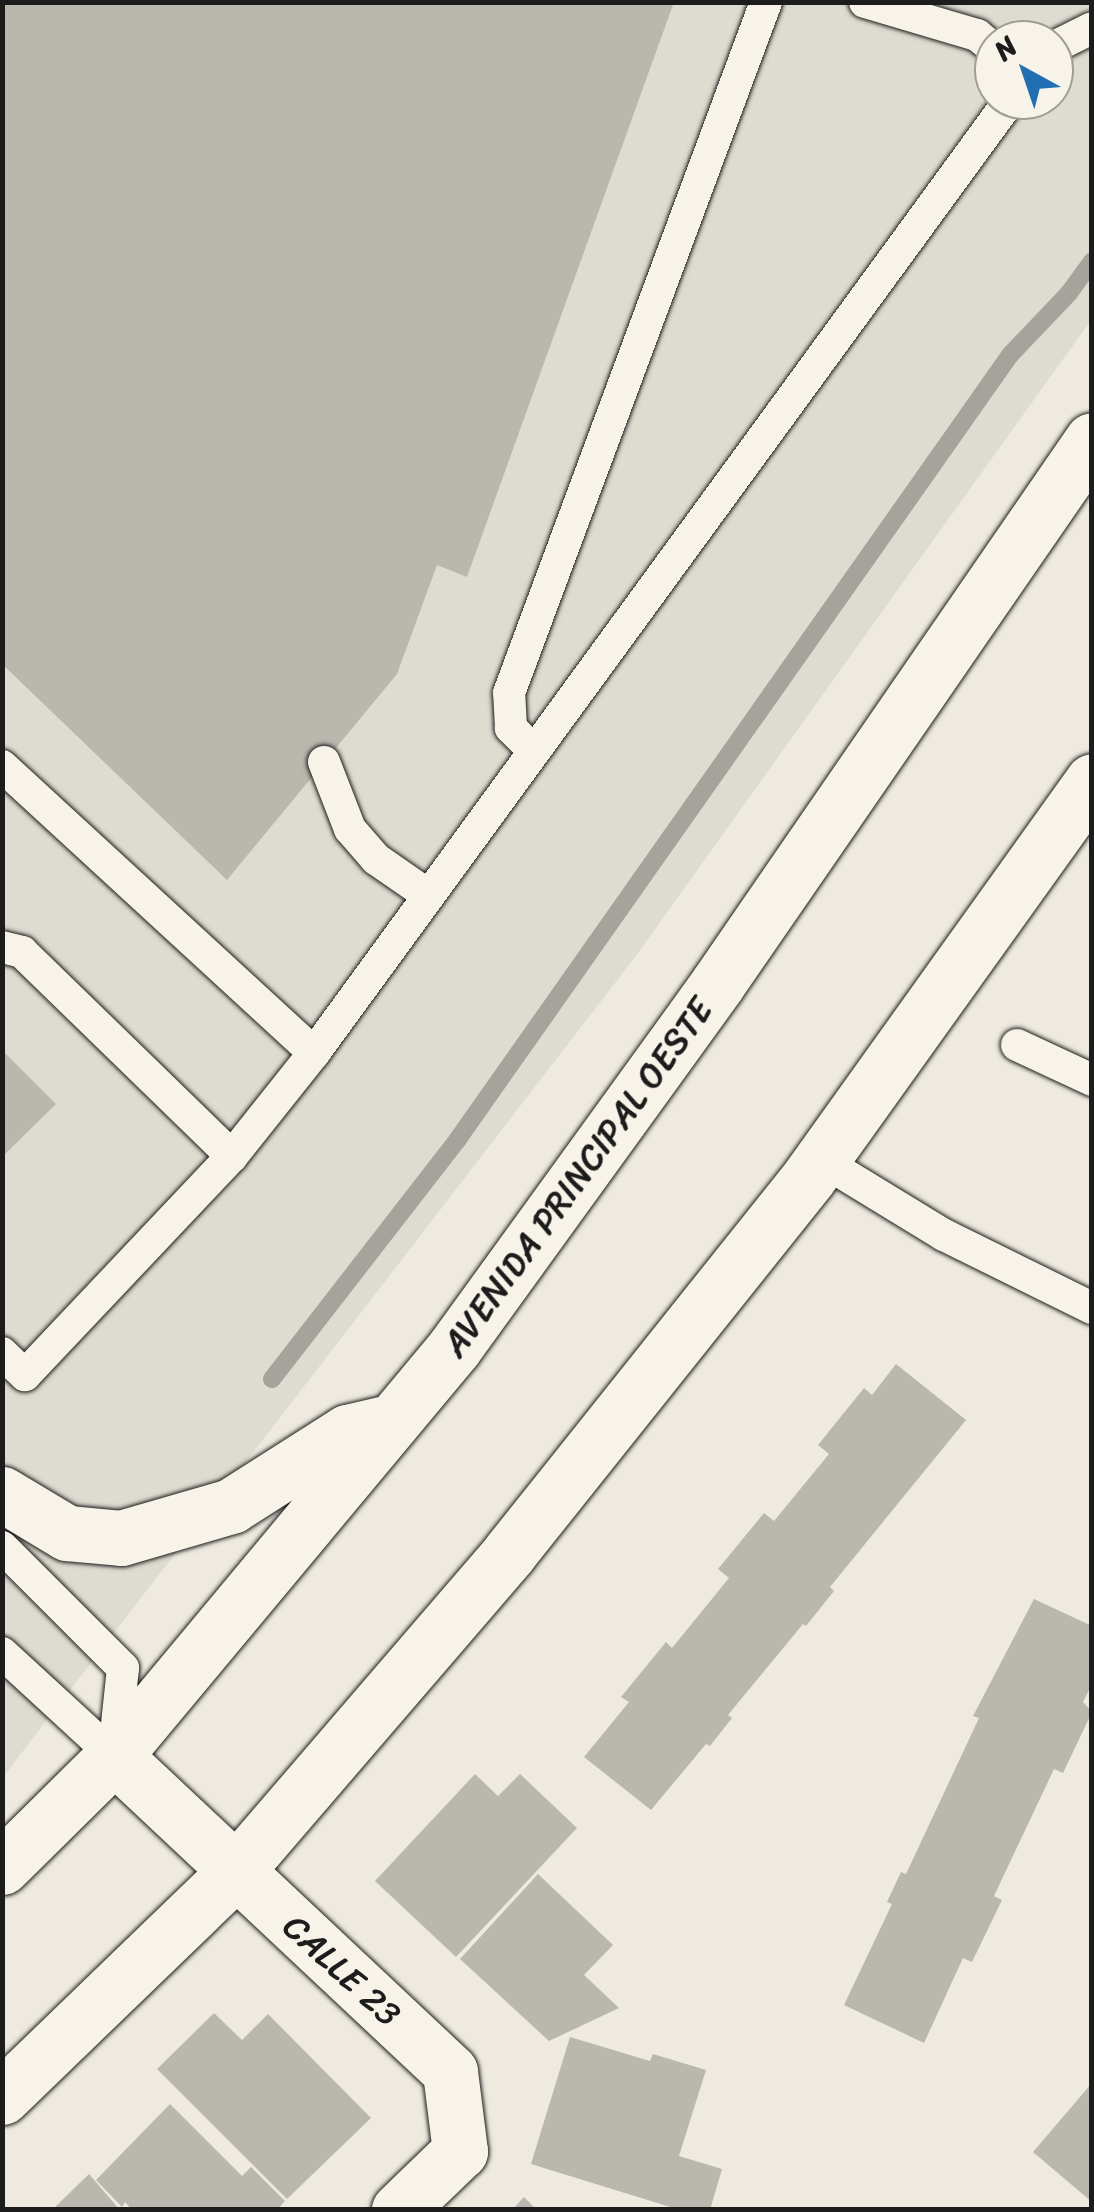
<!DOCTYPE html>
<html>
<head>
<meta charset="utf-8">
<style>
  body { margin:0 }
  #map { position:relative; width:1094px; height:2212px; overflow:hidden; background:#eeeae0; font-family:Sriracha,sans-serif }
  div>[style] { position:absolute }
  .built>* { inset:0; background:#dedbd1 }
  .stream>* { height:18px; margin:-9px; padding:0 9px; transform-origin:9px; border-radius:9px; background:#a6a39d }
  .building>* { inset:0; background:#bab7af }
  .roads { filter:drop-shadow(0 0 2px #1c1c1c) drop-shadow(0 0 2px #1c1c1c) }
  .service>* { height:32px; margin:-16px; padding:0 16px; transform-origin:16px; border-radius:16px; background:#f7f3e8 }
  .minor>* { height:55px; margin:-27.5px; padding:0 27.5px; transform-origin:27.5px; border-radius:27.5px; background:#f7f3e8 }
  .secondary>* { height:55px; margin:-27.5px; padding:0 27.5px; transform-origin:27.5px; border-radius:27.5px; background:#f7f3e8 }
  span { translate:-50% -50%; white-space:nowrap; text-align:center; line-height:1.15; -webkit-text-stroke:8px #f7f3e8; paint-order:stroke }
  .street-label { font-size:35px; color:#1c1c1c }
  .frame { position:absolute; inset:0; border:5px solid #1c1c1c; pointer-events:none }
  .north { position:absolute; left:974px; top:20px; width:100px; height:100px; box-sizing:border-box; background:#f7f3e8; border:2px solid #9f9d96; border-radius:50%; rotate:320deg; font-size:28px; font-weight:700; line-height:40px; text-align:center; color:#1c1c1c }
  .north::after { content:''; display:block; margin:auto; width:35px; height:45px; background:#1f6fb2; clip-path:polygon(50% 0,100% 100%,50% 72%,0 100%) }
</style>
</head>
<body>
<div id="map">
  <div class="built">
    <i style="clip-path:polygon(evenodd,3px 3px,1091px 3px,1091px 320px,635px 957px,3px 1777px,3px 3px,994px 40px,1054px 40px,1054px 100px,994px 100px,994px 40px)"></i>
  </div>
  <div class="stream">
    <i style="left:272px;top:1379px;width:304px;rotate:-52.2deg"></i>
    <i style="left:458px;top:1139px;width:959px;rotate:-54.85deg"></i>
    <i style="left:1010px;top:355px;width:86px;rotate:-46.4deg"></i>
    <i style="left:1069px;top:293px;width:39px;rotate:-54deg"></i>
  </div>
  <div class="building">
    <i style="clip-path:polygon(2px 2px,674px 2px,467px 577px,437px 565px,397px 674px,227px 880px,2px 664px)"></i>
    <i style="clip-path:polygon(2px 1050px,56px 1104px,2px 1157px)"></i>
    <i style="clip-path:polygon(896px 1364px,966px 1420px,830px 1587px,834px 1591px,806px 1626px,803px 1624px,728px 1715px,732px 1718px,710px 1746px,706px 1744px,651px 1810px,584px 1757px,629px 1702px,621px 1697px,666px 1642px,672px 1648px,729px 1578px,718px 1569px,764px 1513px,774px 1521px,829px 1454px,818px 1445px,864px 1388px,872px 1395px)"></i>
    <i style="clip-path:polygon(1034px 1599px,1092px 1626px,1092px 1684px,1083px 1702px,1092px 1712px,1063px 1773px,1054px 1769px,994px 1896px,1002px 1900px,972px 1962px,963px 1958px,924px 2043px,844px 2005px,892px 1904px,887px 1902px,901px 1872px,906px 1874px,979px 1718px,973px 1716px)"></i>
    <i style="clip-path:polygon(475px 1774px,498px 1796px,520px 1774px,577px 1828px,456px 1957px,375px 1881px)"></i>
    <i style="clip-path:polygon(538px 1874px,613px 1945px,584px 1975px,619px 2008px,549px 2041px,460px 1959px)"></i>
    <i style="clip-path:polygon(214px 2013px,242px 2040px,268px 2014px,371px 2118px,287px 2199px,157px 2069px)"></i>
    <i style="clip-path:polygon(570px 2037px,650px 2061px,653px 2054px,706px 2070px,679px 2156px,722px 2169px,710px 2210px,680px 2210px,531px 2164px)"></i>
    <i style="clip-path:polygon(1092px 2083px,1092px 2202px,1033px 2152px)"></i>
    <i style="clip-path:polygon(170px 2104px,242px 2176px,251px 2167px,285px 2201px,277px 2210px,132px 2210px,125px 2202px,122px 2207px,96px 2180px)"></i>
    <i style="clip-path:polygon(89px 2174px,120px 2210px,52px 2210px)"></i>
    <i style="clip-path:polygon(524px 2197px,537px 2210px,512px 2210px)"></i>
  </div>
  <div class="roads">
    <div class="service">
      <i style="left:865px;top:2px;width:117px;rotate:16.4deg"></i>
      <i style="left:977px;top:35px;width:22px;rotate:39deg"></i>
      <i style="left:1054px;top:47px;width:42px;rotate:-26.6deg"></i>
      <i style="left:534px;top:751px;width:33px;rotate:-135deg"></i>
      <i style="left:511px;top:728px;width:35px;rotate:-93deg"></i>
      <i style="left:509px;top:693px;width:737px;rotate:-69.6deg"></i>
      <i style="left:324px;top:762px;width:72px;rotate:68.8deg"></i>
      <i style="left:350px;top:829px;width:40px;rotate:49deg"></i>
      <i style="left:376px;top:859px;width:63px;rotate:34.7deg"></i>
      <i style="left:2px;top:766px;width:424px;rotate:42.6deg"></i>
      <i style="left:314px;top:1053px;width:1180px;rotate:-53.86deg"></i>
      <i style="left:2px;top:947px;width:21px;rotate:14deg"></i>
      <i style="left:22px;top:952px;width:293px;rotate:44.2deg"></i>
      <i style="left:1017px;top:1045px;width:83px;rotate:25deg"></i>
      <i style="left:821px;top:1160px;width:144px;rotate:31.4deg"></i>
      <i style="left:944px;top:1235px;width:165px;rotate:26.3deg"></i>
      <i style="left:2px;top:1353px;width:32px;rotate:44deg"></i>
      <i style="left:25px;top:1375px;width:301px;rotate:-46.6deg"></i>
      <i style="left:232px;top:1156px;width:132px;rotate:-51.5deg"></i>
      <i style="left:2px;top:1547px;width:171px;rotate:45deg"></i>
      <i style="left:123px;top:1668px;width:84px;rotate:96.1deg"></i>
      <i style="left:2px;top:1653px;width:152px;rotate:42.6deg"></i>
    </div>
    <div class="minor">
      <i style="left:114px;top:1756px;width:461px;rotate:43.2deg"></i>
      <i style="left:450px;top:2072px;width:80px;rotate:82.8deg"></i>
      <i style="left:460px;top:2151px;width:85px;rotate:136deg"></i>
    </div>
    <div class="secondary">
      <i style="left:2px;top:1494px;width:76px;rotate:31deg"></i>
      <i style="left:67px;top:1533px;width:54px;rotate:5.3deg"></i>
      <i style="left:121px;top:1538px;width:115px;rotate:-16.2deg"></i>
      <i style="left:231px;top:1506px;width:138px;rotate:-32.5deg"></i>
      <i style="left:347px;top:1432px;width:44px;rotate:-13.1deg"></i>
      <i style="left:2px;top:1867px;width:158px;rotate:-44.7deg"></i>
      <i style="left:114px;top:1756px;width:531px;rotate:-50.19deg"></i>
      <i style="left:454px;top:1348px;width:450px;rotate:-54.1deg"></i>
      <i style="left:718px;top:983px;width:659px;rotate:-55.44deg"></i>
      <i style="left:2px;top:2097px;width:324px;rotate:-44deg"></i>
      <i style="left:235px;top:1872px;width:421px;rotate:-49.3deg"></i>
      <i style="left:509px;top:1553px;width:481px;rotate:-51.4deg"></i>
      <i style="left:809px;top:1177px;width:487px;rotate:-54.4deg"></i>
    </div>
  </div>
  <div class="street-label">
    <span style="left:577px;top:1177px;rotate:-54deg">AVENIDA PRINCIPAL OESTE</span>
    <span style="left:342px;top:1970px;rotate:43deg">CALLE 23</span>
  </div>
  <div class="frame"></div>
  <div class="north">N</div>
</div>
</body>
</html>
